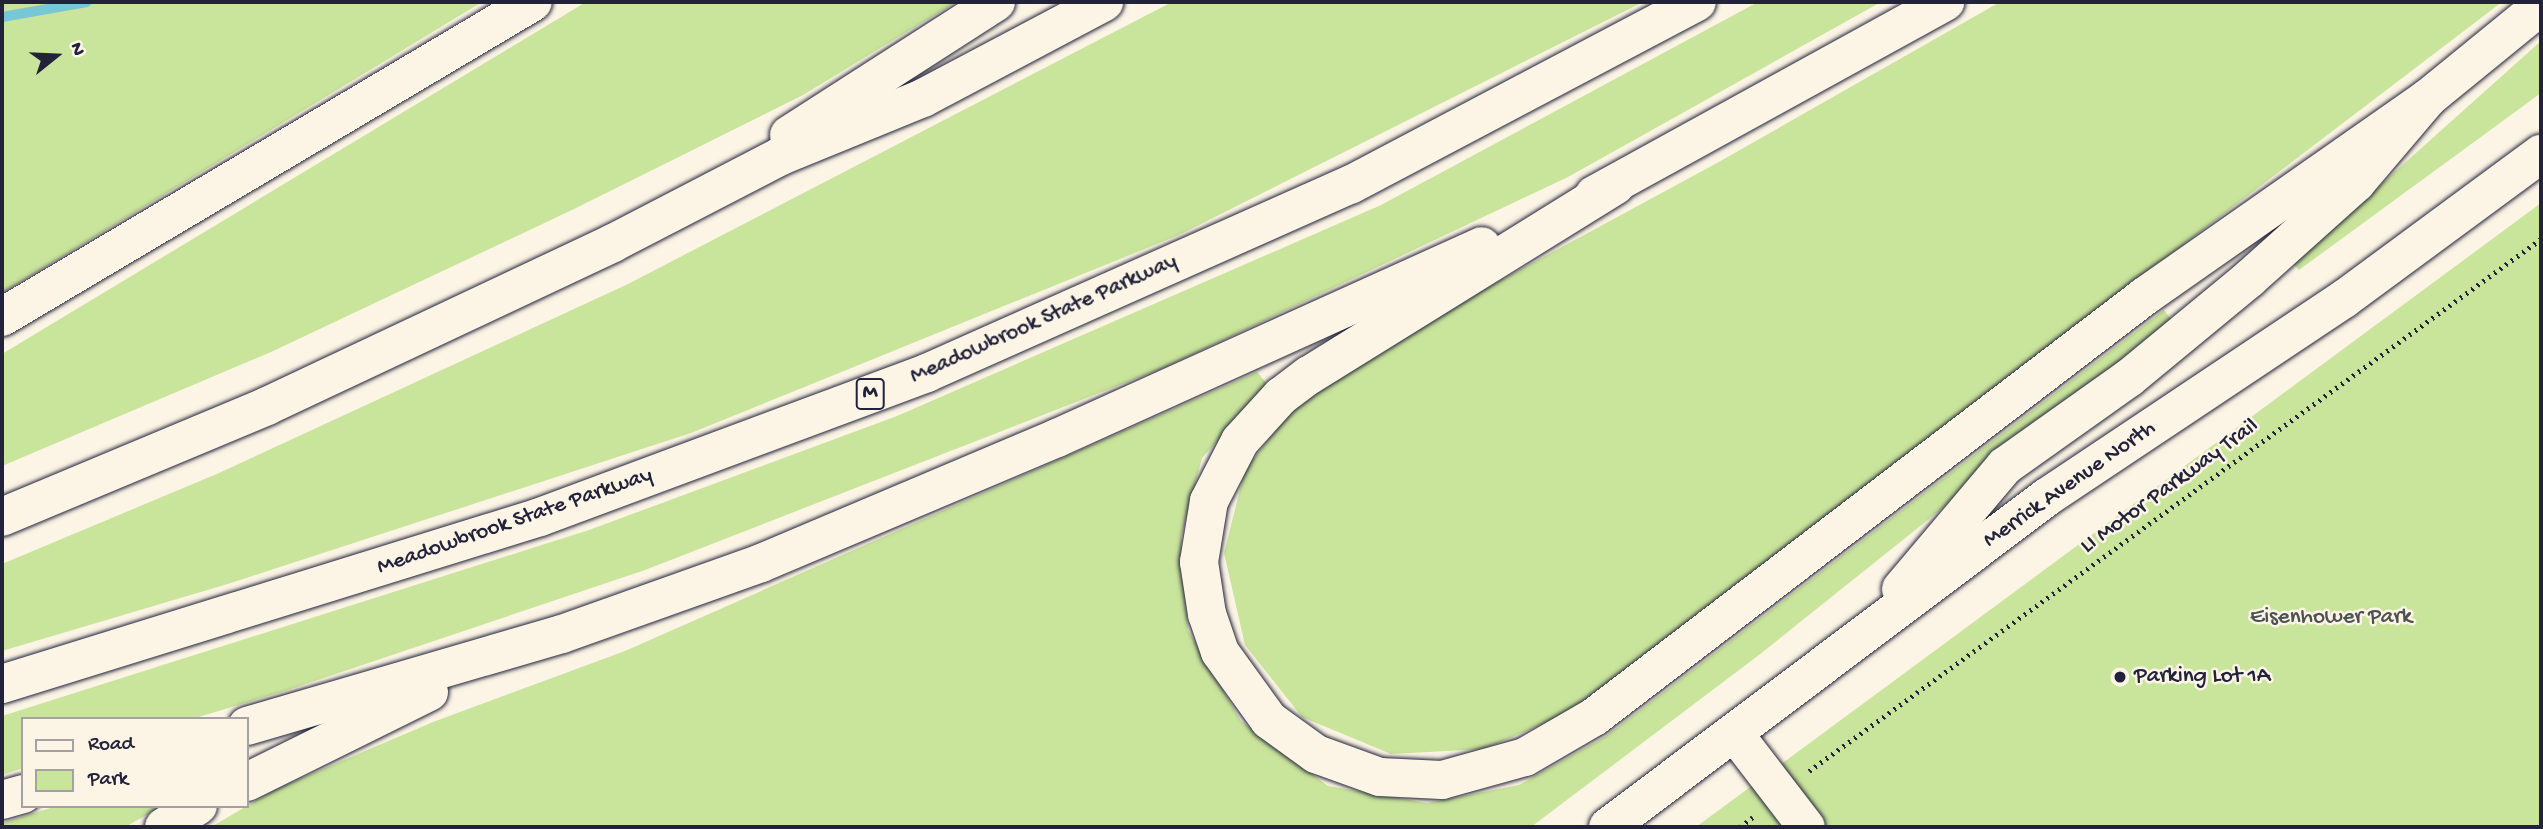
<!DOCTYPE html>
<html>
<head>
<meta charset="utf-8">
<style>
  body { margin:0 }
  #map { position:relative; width:2543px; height:829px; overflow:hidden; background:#fcf5e5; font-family:"Gochi Hand",sans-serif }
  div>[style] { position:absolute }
  .green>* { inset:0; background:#c9e49b }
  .stream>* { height:10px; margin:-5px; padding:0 5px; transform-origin:5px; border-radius:5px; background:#78c7d5 }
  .path>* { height:4.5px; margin-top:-2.25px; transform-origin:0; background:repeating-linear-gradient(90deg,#22223b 0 2px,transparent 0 7px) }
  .roads { filter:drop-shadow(0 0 2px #22223b) drop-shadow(0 0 2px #22223b) }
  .minor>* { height:37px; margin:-18.5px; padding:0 18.5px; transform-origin:18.5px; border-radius:18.5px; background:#fcf5e5 }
  .major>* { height:38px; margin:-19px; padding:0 19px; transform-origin:19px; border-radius:19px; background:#fcf5e5 }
  .highway>* { height:38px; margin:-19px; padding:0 19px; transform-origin:19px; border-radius:19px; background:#fcf5e5 }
  .dots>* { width:19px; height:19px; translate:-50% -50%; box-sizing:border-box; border:4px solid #fcf5e5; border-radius:50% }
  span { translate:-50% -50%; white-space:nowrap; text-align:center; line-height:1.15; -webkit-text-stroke:5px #fcf5e5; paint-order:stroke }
  .shield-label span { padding:2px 5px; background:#fcf5e5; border:2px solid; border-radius:5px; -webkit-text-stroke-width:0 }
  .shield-label { font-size:21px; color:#22223b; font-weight:700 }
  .street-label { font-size:23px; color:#22223b }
  .park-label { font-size:23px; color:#4c5253 }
  .poi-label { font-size:23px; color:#22223b }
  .left { translate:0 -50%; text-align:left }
  .frame { position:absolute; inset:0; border:4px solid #22223b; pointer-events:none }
  .legend { position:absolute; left:21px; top:717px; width:228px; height:91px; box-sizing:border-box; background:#fcf5e5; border:2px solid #a5a1a1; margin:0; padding:9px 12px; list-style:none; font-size:21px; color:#22223b }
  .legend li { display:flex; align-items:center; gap:14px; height:35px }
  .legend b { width:35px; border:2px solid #a5a1a1 }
  .north { position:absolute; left:21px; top:21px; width:70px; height:70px; -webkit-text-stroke:5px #fcf5e5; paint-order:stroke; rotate:72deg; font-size:19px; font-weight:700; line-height:28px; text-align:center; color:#22223b }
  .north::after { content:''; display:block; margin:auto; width:24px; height:32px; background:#22223b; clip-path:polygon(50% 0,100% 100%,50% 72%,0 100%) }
</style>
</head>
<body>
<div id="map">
  <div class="green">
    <i style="clip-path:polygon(2px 2px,482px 2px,2px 293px)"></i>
    <i style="clip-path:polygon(586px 2px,956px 2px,803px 95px,574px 209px,271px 352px,2px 466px,2px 354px)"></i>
    <i style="clip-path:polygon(1172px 2px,1643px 2px,1179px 235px,691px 433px,231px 583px,2px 651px,2px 564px,219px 473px,628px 284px)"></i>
    <i style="clip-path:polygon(1758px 2px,1881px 2px,1568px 177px,1166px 367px,645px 570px,285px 691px,192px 719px,23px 719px,23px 768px,2px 775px,2px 716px,589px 530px,897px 416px,1381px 205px)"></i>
    <i style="clip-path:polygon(2000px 2px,2502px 2px,1568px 713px,1484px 749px,1391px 754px,1302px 717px,1245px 645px,1224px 553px,1245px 470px,1296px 404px,1368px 352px,1717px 163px)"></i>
    <i style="clip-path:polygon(2541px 41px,2541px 93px,2299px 270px,2293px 263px)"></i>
    <i style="clip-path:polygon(2541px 203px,2541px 827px,1696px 827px)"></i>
    <i style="clip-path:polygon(2164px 310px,2174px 323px,1759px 655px,1531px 827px,211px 827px,276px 789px,433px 722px,625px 651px,1257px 372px,1269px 386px,1202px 458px,1181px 537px,1188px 630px,1241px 721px,1328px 786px,1427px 803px,1519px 785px,1606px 736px)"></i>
    <i style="clip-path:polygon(57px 806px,163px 806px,125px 827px,2px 827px,2px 823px)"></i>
  </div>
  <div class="stream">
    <i style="left:2px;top:17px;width:86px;rotate:-10deg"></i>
  </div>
  <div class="path">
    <i style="left:1809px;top:771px;width:905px;rotate:-36.01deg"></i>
    <i style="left:1740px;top:827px;width:16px;rotate:-38deg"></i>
  </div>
  <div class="roads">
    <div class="minor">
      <i style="left:1734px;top:733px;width:118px;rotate:52.5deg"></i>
    </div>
    <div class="major">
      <i style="left:1901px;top:589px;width:161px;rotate:-49.8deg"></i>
      <i style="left:2005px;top:466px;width:152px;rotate:-35.4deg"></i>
      <i style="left:2129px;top:378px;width:156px;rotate:-39.5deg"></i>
      <i style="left:2249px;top:279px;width:144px;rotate:-41.9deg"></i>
      <i style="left:2356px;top:183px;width:111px;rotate:-49.7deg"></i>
      <i style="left:2428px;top:98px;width:146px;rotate:-39.2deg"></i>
      <i style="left:1608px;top:827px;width:549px;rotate:-36.93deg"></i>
      <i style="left:2047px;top:497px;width:357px;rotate:-33.7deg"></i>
      <i style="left:2344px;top:299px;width:245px;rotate:-36.4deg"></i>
    </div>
    <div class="highway">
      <i style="left:789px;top:135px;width:246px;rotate:-32.7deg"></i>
      <i style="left:1616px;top:185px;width:361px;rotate:148.2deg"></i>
      <i style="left:1309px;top:375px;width:35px;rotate:143deg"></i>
      <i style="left:1281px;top:396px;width:61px;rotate:132.3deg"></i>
      <i style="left:1240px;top:441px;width:68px;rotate:117.3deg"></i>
      <i style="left:1209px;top:501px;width:62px;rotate:99.3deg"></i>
      <i style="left:1199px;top:562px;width:53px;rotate:81.3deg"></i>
      <i style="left:1207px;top:614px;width:40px;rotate:71.1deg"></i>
      <i style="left:1220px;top:652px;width:84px;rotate:54.2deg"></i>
      <i style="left:1269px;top:720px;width:58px;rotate:35.9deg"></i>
      <i style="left:1316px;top:754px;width:68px;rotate:19.8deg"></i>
      <i style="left:1380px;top:777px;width:62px;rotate:2.8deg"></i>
      <i style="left:1442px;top:780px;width:86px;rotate:-15.5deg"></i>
      <i style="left:1525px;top:757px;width:80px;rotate:-30.1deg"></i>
      <i style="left:1594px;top:717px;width:693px;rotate:-37.38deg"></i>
      <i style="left:2145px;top:296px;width:345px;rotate:-35deg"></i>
      <i style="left:1594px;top:195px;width:401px;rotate:-28.8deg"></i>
      <i style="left:2px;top:317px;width:617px;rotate:-30.68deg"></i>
      <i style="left:2px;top:517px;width:287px;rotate:-22.7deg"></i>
      <i style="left:267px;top:406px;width:382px;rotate:-25.2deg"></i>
      <i style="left:613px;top:243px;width:189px;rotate:-27.4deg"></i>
      <i style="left:781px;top:156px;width:153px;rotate:-22.2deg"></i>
      <i style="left:923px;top:98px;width:205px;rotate:-27.9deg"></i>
      <i style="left:2px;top:684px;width:563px;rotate:-17.24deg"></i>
      <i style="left:540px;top:517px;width:413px;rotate:-20.4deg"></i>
      <i style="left:927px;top:373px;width:463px;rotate:-24deg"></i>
      <i style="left:1350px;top:185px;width:392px;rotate:-27.8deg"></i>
      <i style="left:247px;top:726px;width:328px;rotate:-16.3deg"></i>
      <i style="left:562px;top:634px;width:211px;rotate:-19.6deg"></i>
      <i style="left:761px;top:563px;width:321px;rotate:-22.9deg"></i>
      <i style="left:1057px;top:438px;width:466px;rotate:-24.3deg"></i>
      <i style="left:247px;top:782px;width:203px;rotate:-26.3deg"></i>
      <i style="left:2px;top:800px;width:22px;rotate:-16deg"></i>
      <i style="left:164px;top:827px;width:40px;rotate:-32deg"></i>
    </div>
  </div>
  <div class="dots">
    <i style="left:2120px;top:677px;background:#22223b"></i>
  </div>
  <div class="shield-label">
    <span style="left:870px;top:394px">M</span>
  </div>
  <div class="street-label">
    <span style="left:1044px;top:320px;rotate:-24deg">Meadowbrook State Parkway</span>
    <span style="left:2070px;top:485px;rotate:-35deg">Merrick Avenue North</span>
    <span style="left:2170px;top:487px;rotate:-36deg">LI Motor Parkway Trail</span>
    <span style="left:515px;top:522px;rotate:-19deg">Meadowbrook State Parkway</span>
  </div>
  <div class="park-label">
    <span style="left:2331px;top:618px">Eisenhower Park</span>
  </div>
  <div class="poi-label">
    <span class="left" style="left:2134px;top:677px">Parking Lot 1A</span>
  </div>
  <div class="frame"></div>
  <ul class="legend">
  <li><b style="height:9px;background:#fcf5e5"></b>Road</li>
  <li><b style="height:19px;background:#c9e49b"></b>Park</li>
  </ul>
  <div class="north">N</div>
</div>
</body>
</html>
